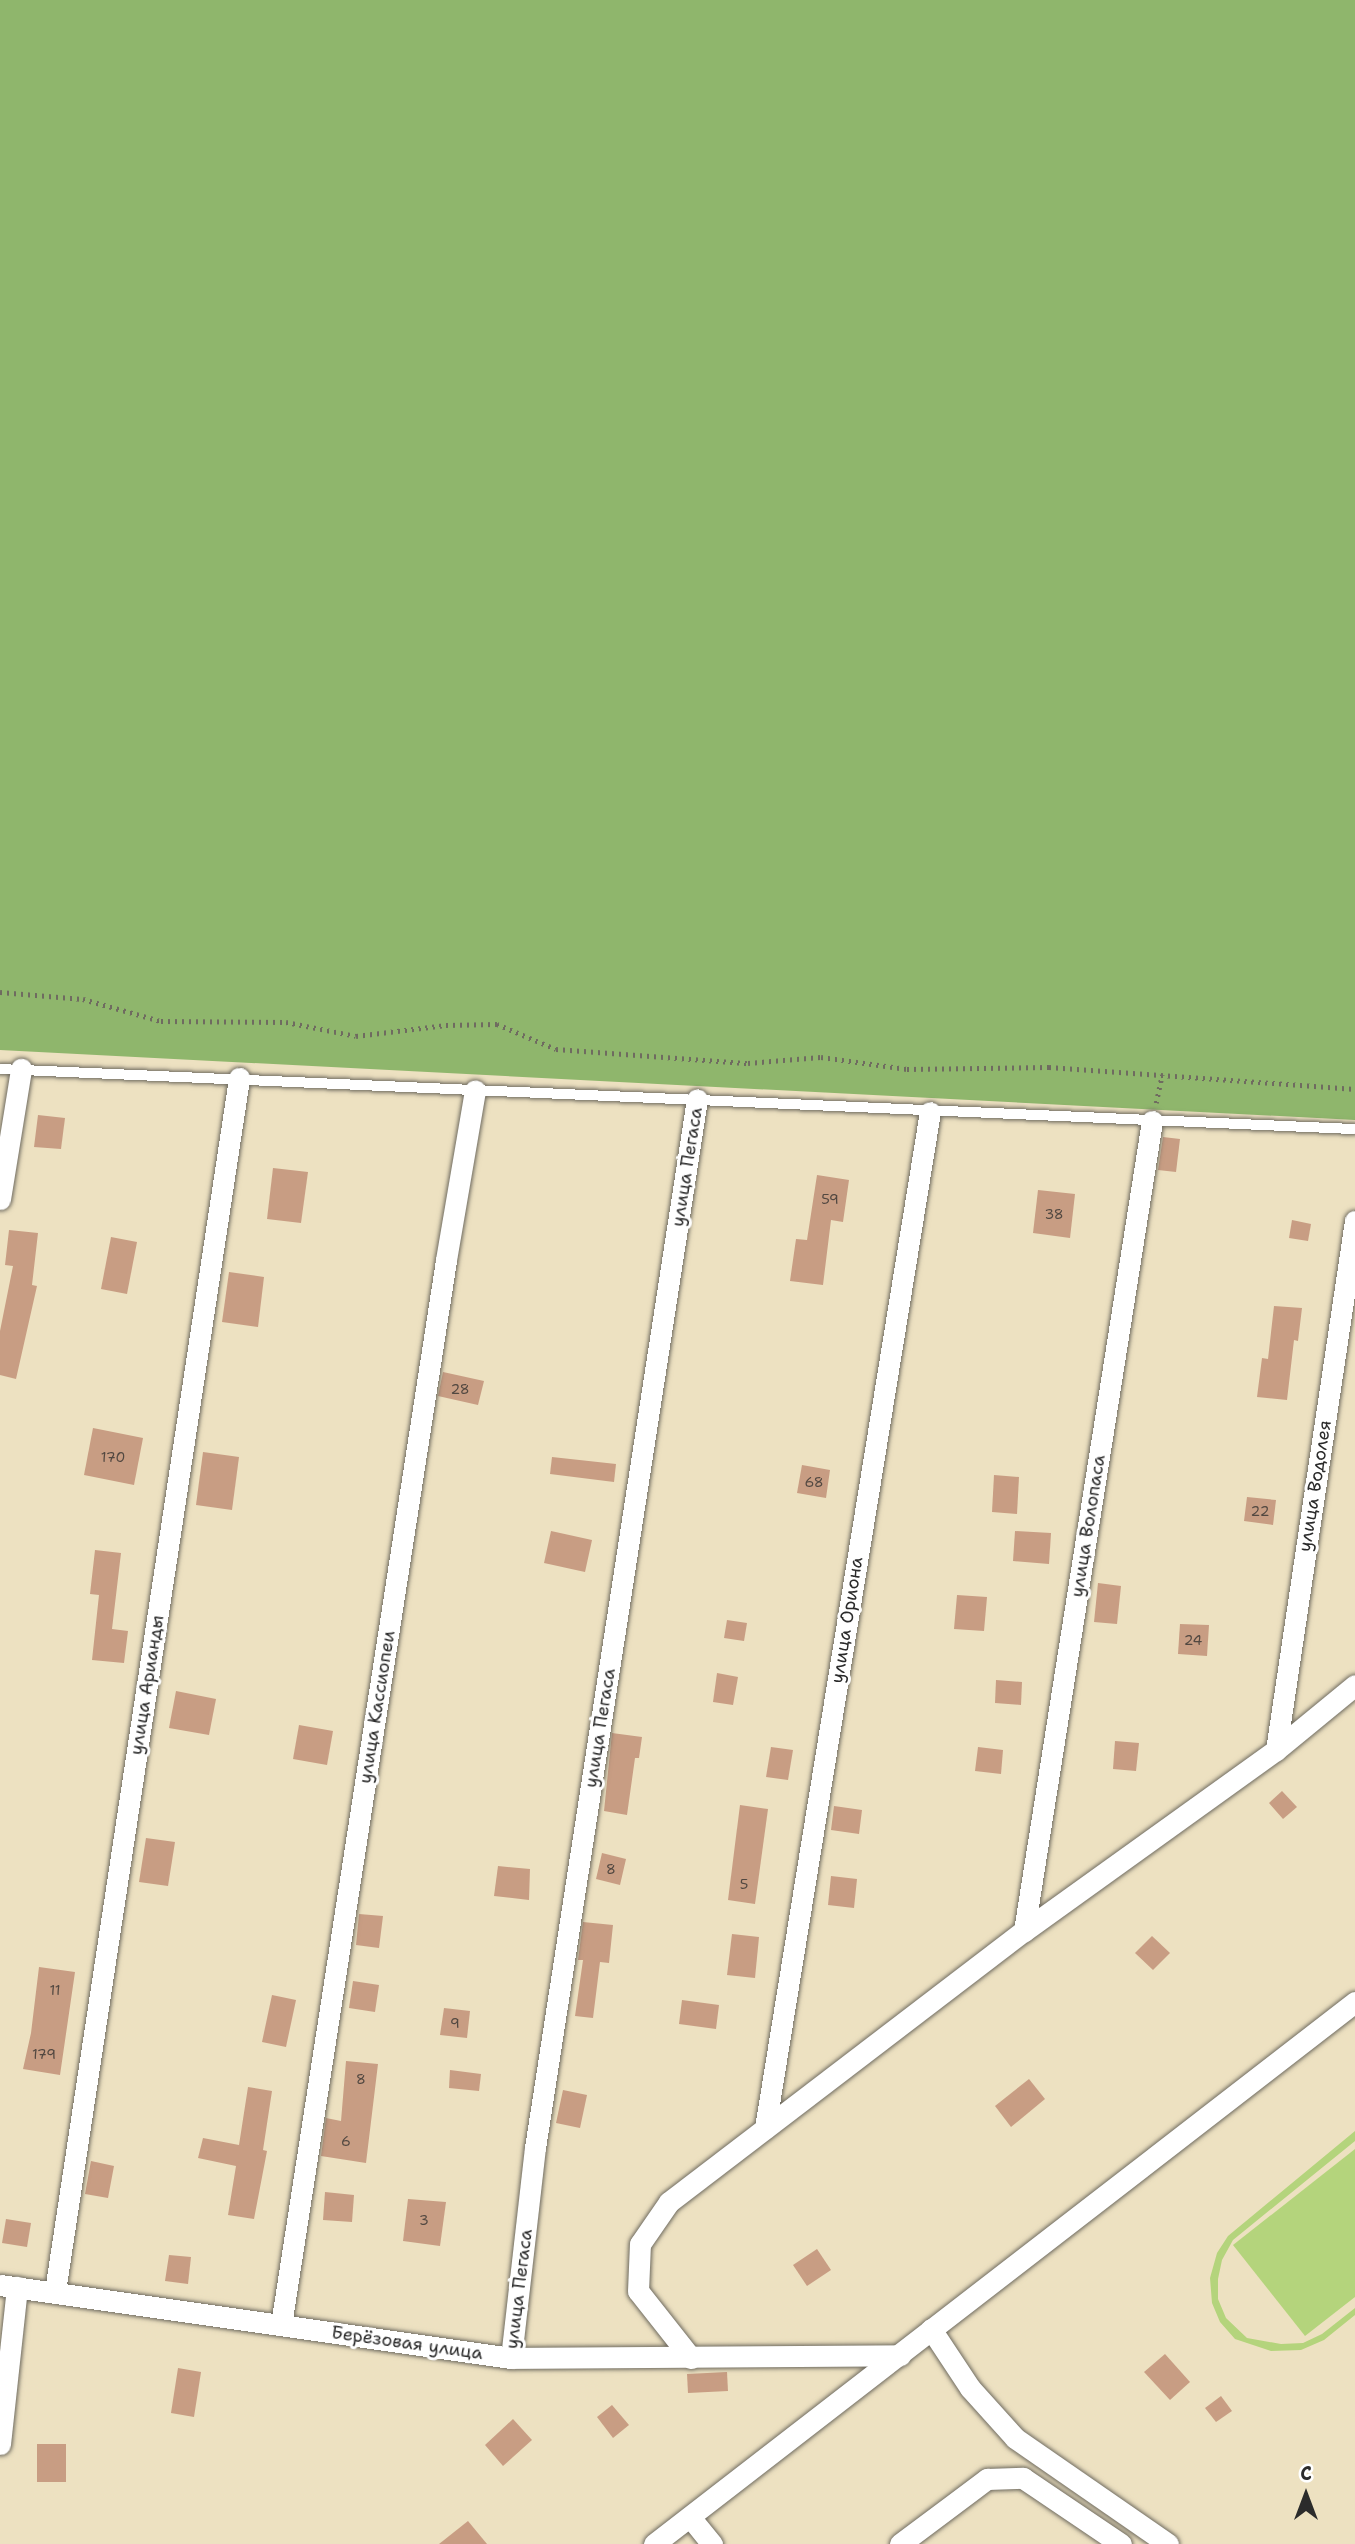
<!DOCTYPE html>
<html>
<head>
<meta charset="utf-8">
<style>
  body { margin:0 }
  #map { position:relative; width:1355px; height:2544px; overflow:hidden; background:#ede1c1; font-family:"Shantell Sans",sans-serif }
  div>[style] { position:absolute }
  .green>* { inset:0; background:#b4d47c }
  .forest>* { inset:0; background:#8fb66c }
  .building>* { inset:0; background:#c89d83 }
  .path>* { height:4.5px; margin-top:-2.25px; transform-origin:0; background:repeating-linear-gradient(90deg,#6f6b60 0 2px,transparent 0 7px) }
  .roads { filter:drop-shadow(0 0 2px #6f6b60) drop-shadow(0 0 2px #6f6b60) }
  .lane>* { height:10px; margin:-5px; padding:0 5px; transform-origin:5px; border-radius:5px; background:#fff }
  .street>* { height:21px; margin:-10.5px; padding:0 10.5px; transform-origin:10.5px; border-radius:10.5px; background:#fff }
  span { translate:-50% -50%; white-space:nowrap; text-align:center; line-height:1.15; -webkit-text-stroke:6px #fff; paint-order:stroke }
  .number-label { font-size:14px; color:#524841 }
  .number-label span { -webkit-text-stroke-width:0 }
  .street-label { font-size:18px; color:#2b2b2b }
  .north { position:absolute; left:1271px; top:2460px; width:70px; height:70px; -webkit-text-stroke:5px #fff; paint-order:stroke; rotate:0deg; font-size:19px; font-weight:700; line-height:28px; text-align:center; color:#2b2b2b }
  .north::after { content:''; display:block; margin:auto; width:24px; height:32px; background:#2b2b2b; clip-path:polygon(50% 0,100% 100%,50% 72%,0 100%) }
</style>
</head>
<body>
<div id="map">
  <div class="green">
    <i style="clip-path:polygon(1355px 2131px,1355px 2141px,1233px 2240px,1222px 2260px,1218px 2279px,1218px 2299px,1226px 2318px,1247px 2338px,1281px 2344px,1303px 2343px,1322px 2334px,1355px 2308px,1355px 2315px,1324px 2340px,1301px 2350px,1271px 2351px,1235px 2339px,1220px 2322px,1212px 2303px,1210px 2278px,1217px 2253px,1228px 2236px)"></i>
    <i style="clip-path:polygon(1355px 2149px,1355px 2297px,1305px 2336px,1233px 2245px)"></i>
  </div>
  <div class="forest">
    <i style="clip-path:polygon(0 0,1355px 0,1355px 1120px,0 1050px)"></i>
  </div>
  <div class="building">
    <i style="clip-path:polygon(38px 1115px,65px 1118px,61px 1149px,34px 1147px)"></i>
    <i style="clip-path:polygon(1163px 1137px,1180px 1139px,1176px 1172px,1158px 1170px)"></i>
    <i style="clip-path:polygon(273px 1168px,308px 1172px,301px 1223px,267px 1219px)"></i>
    <i style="clip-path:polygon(817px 1175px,849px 1180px,843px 1222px,831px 1220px,823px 1285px,790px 1281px,796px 1239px,807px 1240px)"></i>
    <i style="clip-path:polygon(1038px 1190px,1075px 1194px,1070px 1238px,1033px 1233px)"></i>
    <i style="clip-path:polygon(1292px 1220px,1311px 1224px,1308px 1241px,1289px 1238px)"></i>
    <i style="clip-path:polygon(9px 1230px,38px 1233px,32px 1285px,37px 1286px,16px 1379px,0 1375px,0 1331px,13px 1266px,5px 1265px)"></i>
    <i style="clip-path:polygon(111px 1237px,137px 1242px,127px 1294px,101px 1289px)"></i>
    <i style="clip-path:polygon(229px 1272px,264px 1277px,258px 1327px,222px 1322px)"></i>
    <i style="clip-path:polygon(1274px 1306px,1302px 1308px,1298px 1341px,1294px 1340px,1287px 1400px,1257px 1397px,1262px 1358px,1268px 1359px)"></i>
    <i style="clip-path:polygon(443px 1372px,484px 1381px,478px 1405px,438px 1396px)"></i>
    <i style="clip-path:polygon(93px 1428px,143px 1438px,134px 1485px,84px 1475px)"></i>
    <i style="clip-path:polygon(203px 1452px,239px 1457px,232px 1510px,196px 1505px)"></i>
    <i style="clip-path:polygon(552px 1457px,616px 1464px,614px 1482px,550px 1474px)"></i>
    <i style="clip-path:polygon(802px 1465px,830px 1470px,826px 1498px,797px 1493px)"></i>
    <i style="clip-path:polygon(994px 1475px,1019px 1477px,1017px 1514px,992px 1512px)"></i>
    <i style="clip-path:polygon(1247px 1497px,1276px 1500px,1273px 1525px,1244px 1521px)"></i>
    <i style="clip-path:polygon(551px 1531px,592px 1540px,585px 1572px,544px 1563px)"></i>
    <i style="clip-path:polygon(1015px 1531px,1051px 1533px,1049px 1564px,1013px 1561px)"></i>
    <i style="clip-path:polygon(95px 1550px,121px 1553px,112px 1629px,128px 1631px,124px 1663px,92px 1660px,99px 1595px,90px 1594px)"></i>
    <i style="clip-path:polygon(1098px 1583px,1121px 1586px,1117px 1624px,1094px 1622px)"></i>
    <i style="clip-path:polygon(957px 1595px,987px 1597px,984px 1631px,954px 1629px)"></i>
    <i style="clip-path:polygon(727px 1620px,747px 1623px,744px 1641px,724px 1638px)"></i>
    <i style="clip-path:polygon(1180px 1624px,1209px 1625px,1207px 1656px,1178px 1654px)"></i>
    <i style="clip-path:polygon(717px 1673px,738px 1677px,733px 1705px,713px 1702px)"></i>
    <i style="clip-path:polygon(996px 1680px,1022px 1682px,1021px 1705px,995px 1703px)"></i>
    <i style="clip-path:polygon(176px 1691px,216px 1699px,209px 1735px,169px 1728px)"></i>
    <i style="clip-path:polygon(299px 1725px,333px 1731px,327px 1765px,293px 1759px)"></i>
    <i style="clip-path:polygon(612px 1733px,642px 1737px,639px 1758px,635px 1758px,627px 1815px,604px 1811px)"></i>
    <i style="clip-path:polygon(1115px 1741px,1139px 1743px,1136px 1771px,1113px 1769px)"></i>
    <i style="clip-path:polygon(771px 1747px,793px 1750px,788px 1780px,766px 1777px)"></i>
    <i style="clip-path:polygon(978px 1747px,1003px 1750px,1001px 1774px,975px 1771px)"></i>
    <i style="clip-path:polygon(1282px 1791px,1297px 1807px,1283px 1819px,1269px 1803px)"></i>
    <i style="clip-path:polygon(740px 1805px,768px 1809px,755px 1904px,728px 1900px)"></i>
    <i style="clip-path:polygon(834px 1806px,862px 1810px,859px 1834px,831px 1830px)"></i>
    <i style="clip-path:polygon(146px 1838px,175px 1842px,168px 1886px,139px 1882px)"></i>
    <i style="clip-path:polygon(602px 1853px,626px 1859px,620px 1885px,596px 1879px)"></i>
    <i style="clip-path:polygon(498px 1866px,530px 1869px,529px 1900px,494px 1896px)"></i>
    <i style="clip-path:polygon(831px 1876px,857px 1879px,854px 1908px,828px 1905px)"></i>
    <i style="clip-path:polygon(359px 1914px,383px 1916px,379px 1948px,356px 1945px)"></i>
    <i style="clip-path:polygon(583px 1922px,613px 1925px,609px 1963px,600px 1962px,593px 2018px,575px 2016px,583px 1960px,578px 1960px)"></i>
    <i style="clip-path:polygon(732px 1934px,759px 1937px,755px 1978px,727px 1975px)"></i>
    <i style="clip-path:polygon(1152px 1936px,1170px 1953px,1153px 1970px,1135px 1953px)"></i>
    <i style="clip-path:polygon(39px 1967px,75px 1972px,60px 2075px,23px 2069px,31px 2033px)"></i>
    <i style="clip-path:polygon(353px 1981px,379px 1985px,375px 2012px,349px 2008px)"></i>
    <i style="clip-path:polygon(272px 1995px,296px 2000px,286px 2047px,262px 2042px)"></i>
    <i style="clip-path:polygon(682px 2000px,719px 2005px,716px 2029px,679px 2024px)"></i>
    <i style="clip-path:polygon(444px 2008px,470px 2011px,467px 2038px,440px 2035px)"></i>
    <i style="clip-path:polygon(346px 2061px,378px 2064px,366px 2163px,321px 2156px,326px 2118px,341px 2121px)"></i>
    <i style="clip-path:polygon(450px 2070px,481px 2074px,479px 2091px,449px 2088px)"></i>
    <i style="clip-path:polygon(1029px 2079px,1045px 2099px,1011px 2127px,995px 2106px)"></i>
    <i style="clip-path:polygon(248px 2087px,272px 2091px,263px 2150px,267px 2151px,254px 2219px,228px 2215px,236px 2166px,198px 2158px,203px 2138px,239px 2145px)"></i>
    <i style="clip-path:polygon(563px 2090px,587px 2095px,580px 2128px,556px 2123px)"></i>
    <i style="clip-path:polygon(91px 2161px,114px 2166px,108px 2198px,85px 2194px)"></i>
    <i style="clip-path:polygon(325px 2192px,354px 2195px,352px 2222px,323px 2220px)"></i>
    <i style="clip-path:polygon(408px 2199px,446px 2202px,440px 2246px,403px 2241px)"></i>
    <i style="clip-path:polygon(6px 2219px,31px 2223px,27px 2247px,2px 2243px)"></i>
    <i style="clip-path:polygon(817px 2249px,831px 2270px,807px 2286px,793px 2265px)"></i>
    <i style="clip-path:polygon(169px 2255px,191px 2257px,188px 2284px,165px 2281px)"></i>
    <i style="clip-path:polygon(1165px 2354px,1190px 2382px,1170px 2400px,1144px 2372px)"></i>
    <i style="clip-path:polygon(178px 2368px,201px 2372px,194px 2417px,171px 2413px)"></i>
    <i style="clip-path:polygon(727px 2372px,728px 2391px,688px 2393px,687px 2374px)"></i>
    <i style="clip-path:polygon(1221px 2396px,1232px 2411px,1216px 2422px,1205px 2408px)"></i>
    <i style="clip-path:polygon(612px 2405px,629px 2425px,613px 2438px,597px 2417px)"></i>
    <i style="clip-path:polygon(513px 2419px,532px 2440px,503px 2466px,485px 2445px)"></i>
    <i style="clip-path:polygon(37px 2444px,66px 2444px,66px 2482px,37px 2482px)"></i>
    <i style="clip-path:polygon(468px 2521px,487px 2544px,439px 2544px)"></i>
  </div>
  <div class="path">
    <i style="left:0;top:992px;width:83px;rotate:4.8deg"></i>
    <i style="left:83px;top:999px;width:81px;rotate:15.8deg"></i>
    <i style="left:161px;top:1021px;width:125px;rotate:0.5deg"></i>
    <i style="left:286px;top:1022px;width:71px;rotate:11.3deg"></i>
    <i style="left:356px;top:1036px;width:91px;rotate:-7deg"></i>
    <i style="left:446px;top:1025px;width:51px;rotate:-1.1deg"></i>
    <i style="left:497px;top:1024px;width:64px;rotate:23deg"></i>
    <i style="left:556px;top:1049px;width:193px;rotate:4.2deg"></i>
    <i style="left:748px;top:1063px;width:73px;rotate:-4.7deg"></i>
    <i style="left:821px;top:1057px;width:87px;rotate:7.9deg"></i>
    <i style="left:907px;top:1069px;width:142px;rotate:-0.8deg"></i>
    <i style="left:1049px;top:1067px;width:307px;rotate:4.1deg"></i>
    <i style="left:1156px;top:1103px;width:29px;rotate:-78deg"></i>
  </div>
  <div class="roads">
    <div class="lane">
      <i style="left:0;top:1069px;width:1356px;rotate:2.54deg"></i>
    </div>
    <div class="street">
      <i style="left:0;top:1199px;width:132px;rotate:-80.8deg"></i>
      <i style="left:1276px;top:1750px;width:535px;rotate:-81.51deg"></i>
      <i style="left:1024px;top:1931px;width:820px;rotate:-81.02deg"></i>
      <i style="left:765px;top:2128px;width:1029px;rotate:-80.78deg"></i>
      <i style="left:0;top:2285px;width:516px;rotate:8.13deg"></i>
      <i style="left:511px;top:2358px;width:389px;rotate:-0.4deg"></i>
      <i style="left:55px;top:2291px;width:1227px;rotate:-81.37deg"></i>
      <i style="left:281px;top:2325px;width:1078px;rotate:-81.19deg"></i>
      <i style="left:446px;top:1260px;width:172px;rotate:-80.3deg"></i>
      <i style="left:931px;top:2329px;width:71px;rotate:56.5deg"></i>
      <i style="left:970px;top:2388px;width:67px;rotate:48deg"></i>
      <i style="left:1015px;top:2438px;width:186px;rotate:34.7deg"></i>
      <i style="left:511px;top:2358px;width:211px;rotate:-83.5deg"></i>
      <i style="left:535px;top:2148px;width:1061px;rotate:-81.22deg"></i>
      <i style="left:691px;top:2358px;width:85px;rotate:-128.3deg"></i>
      <i style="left:638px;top:2291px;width:47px;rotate:-87.6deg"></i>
      <i style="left:640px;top:2244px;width:51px;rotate:-55.4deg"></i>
      <i style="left:669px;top:2202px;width:447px;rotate:-37.4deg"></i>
      <i style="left:1024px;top:1931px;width:310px;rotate:-35.7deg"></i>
      <i style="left:1276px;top:1750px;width:102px;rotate:-39.4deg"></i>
      <i style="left:0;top:2444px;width:158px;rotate:-83.8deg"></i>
      <i style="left:690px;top:2517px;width:35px;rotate:51deg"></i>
      <i style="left:654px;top:2544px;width:886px;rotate:-37.71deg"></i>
      <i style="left:900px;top:2544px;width:109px;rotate:-36.8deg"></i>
      <i style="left:987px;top:2479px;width:36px;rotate:-2deg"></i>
      <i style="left:1023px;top:2478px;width:118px;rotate:34deg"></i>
    </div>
  </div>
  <div class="number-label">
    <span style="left:830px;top:1199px">59</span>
    <span style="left:1054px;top:1214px">38</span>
    <span style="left:460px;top:1389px">28</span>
    <span style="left:113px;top:1457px">170</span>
    <span style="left:814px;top:1482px">68</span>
    <span style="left:1260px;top:1511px">22</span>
    <span style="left:1193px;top:1640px">24</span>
    <span style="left:611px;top:1869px">8</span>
    <span style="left:744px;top:1884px">5</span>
    <span style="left:55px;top:1990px">11</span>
    <span style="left:455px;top:2023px">9</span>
    <span style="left:44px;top:2054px">179</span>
    <span style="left:361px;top:2079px">8</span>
    <span style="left:346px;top:2141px">6</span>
    <span style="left:424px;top:2220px">3</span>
  </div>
  <div class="street-label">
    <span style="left:687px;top:1167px;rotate:-81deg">улица Пегаса</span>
    <span style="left:1315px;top:1486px;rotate:-81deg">улица Водолея</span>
    <span style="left:1088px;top:1526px;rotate:-81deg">улица Волопаса</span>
    <span style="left:847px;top:1620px;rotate:-81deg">улица Ориона</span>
    <span style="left:147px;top:1685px;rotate:-81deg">улица Арианды</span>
    <span style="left:377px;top:1707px;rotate:-81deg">улица Кассиопеи</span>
    <span style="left:600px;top:1728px;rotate:-81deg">улица Пегаса</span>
    <span style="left:519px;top:2289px;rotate:-83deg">улица Пегаса</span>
    <span style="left:407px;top:2343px;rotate:8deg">Берёзовая улица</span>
  </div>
  <div class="north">С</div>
</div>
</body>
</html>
